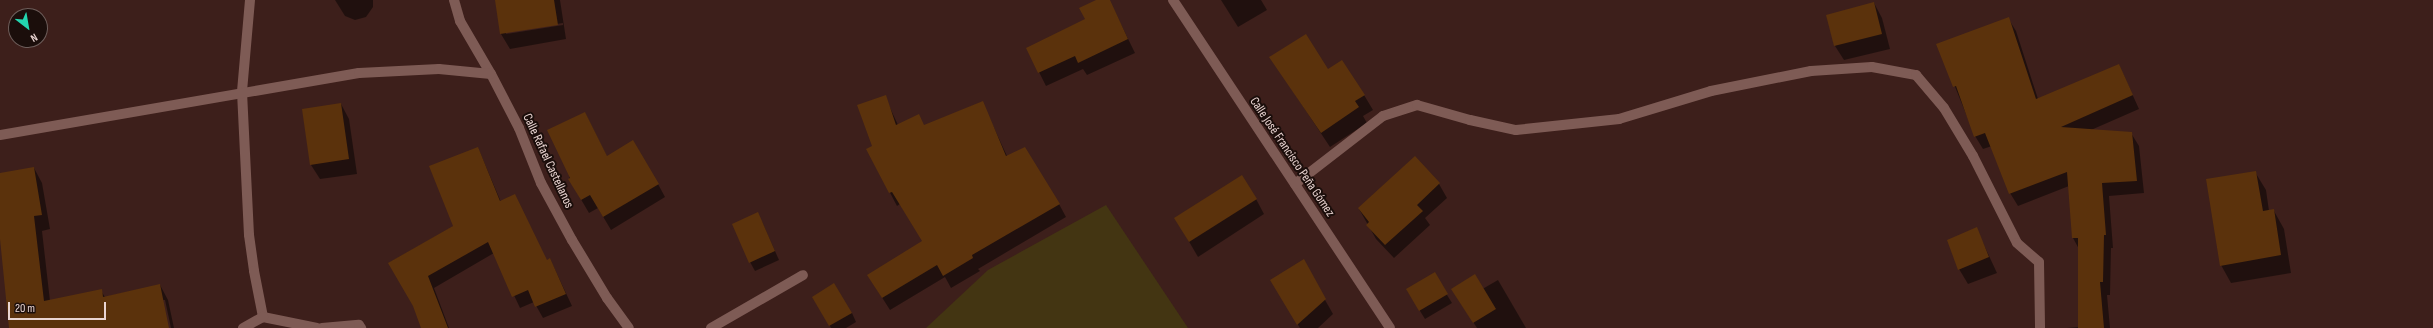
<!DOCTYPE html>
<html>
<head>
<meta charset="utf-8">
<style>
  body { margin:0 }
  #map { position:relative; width:2433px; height:328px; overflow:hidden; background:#3d1f1b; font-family:"Sofia Sans Condensed",sans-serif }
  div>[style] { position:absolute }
  .green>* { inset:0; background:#433512 }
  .shadow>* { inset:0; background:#0007 }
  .building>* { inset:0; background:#5b320c }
  .minor>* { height:10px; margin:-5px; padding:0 5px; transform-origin:5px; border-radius:5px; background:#7e5b55 }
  span { translate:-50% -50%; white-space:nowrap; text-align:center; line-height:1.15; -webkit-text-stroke:4px #1b0e0b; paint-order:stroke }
  .street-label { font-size:13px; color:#ead5d2 }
  .north { position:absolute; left:8px; top:8px; width:40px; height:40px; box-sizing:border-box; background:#1b0e0b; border:1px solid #6e5e5b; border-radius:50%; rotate:149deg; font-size:11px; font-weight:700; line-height:16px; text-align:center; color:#ead5d2 }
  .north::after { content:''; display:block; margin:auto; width:14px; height:18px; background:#23d5af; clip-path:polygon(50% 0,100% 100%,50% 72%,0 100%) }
  .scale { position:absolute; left:8px; top:302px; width:98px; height:18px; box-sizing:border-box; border:2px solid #ead5d2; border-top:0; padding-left:5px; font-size:12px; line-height:14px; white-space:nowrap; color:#ead5d2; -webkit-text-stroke:3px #1b0e0b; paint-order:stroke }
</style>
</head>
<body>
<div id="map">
  <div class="green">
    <i style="clip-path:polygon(1106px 205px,1188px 328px,926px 328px,988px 270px)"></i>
  </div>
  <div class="shadow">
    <i style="clip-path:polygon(335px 0,373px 0,373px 7px,366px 17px,355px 20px,345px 16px)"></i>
    <i style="clip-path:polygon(evenodd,496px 0,560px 0,566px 39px,510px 49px,501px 34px,496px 0,563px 23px,563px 25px,506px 34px,506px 32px,563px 23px)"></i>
    <i style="clip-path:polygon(1098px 0,1109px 0,1135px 53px,1087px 75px,1083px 69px,1046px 86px,1039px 72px,1086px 20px)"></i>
    <i style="clip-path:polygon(1221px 0,1261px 0,1267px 10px,1238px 27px)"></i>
    <i style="clip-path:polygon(1874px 3px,1882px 18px,1890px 49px,1844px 60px,1835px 46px)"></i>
    <i style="clip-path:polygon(2008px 18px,2016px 31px,2038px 99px,2119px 65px,2139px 109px,2091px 130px,2131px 133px,2139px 146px,2144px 193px,2109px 196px,2113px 248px,2111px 248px,2110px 295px,2107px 295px,2110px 328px,2067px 328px,2079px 327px,2079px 249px,2073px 238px,2069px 186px,2018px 206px,2010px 193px,1992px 146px,1983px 149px,1975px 136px,1938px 45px)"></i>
    <i style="clip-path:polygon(1271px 58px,1328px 70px,1364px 95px,1373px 110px,1363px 116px,1367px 123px,1330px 147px)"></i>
    <i style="clip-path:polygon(885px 97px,898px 125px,924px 126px,982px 102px,1007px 156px,1059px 204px,1066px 217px,978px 269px,980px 271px,951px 288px,945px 277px,890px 310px,876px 288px,923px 241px,900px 204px,897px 206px,867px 149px,874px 146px)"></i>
    <i style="clip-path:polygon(341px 104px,349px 119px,357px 174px,320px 179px,311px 165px)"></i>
    <i style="clip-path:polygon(585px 113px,607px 157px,658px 184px,665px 197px,611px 230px,598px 208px,589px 213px,569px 179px)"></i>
    <i style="clip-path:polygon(478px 148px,501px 202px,547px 261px,550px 259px,572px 306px,543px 318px,534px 302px,520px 308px,494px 253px,434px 288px,449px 328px,422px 328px,414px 306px,389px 263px,454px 226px)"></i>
    <i style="clip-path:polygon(1415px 157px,1439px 184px,1447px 198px,1425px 218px,1430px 225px,1394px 258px,1376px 239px,1359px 209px)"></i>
    <i style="clip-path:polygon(34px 168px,42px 183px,50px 229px,42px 231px,50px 301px,101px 291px,105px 297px,160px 285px,168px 300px,174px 328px,171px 328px,165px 300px,162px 300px,168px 328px,13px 328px,0 233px,0 174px)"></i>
    <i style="clip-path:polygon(2255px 172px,2266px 190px,2269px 211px,2274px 211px,2284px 229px,2291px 273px,2231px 283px,2221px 265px)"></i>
    <i style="clip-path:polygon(1256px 199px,1264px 214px,1198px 257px,1184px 233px)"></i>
    <i style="clip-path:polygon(762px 222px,779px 260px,755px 271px,750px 262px)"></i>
    <i style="clip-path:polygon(1976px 228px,1997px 273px,1968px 284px,1959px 269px)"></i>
    <i style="clip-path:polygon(1303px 261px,1333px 314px,1318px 328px,1300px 328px,1280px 295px)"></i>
    <i style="clip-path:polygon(1434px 274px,1452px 303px,1425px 319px,1407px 290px)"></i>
    <i style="clip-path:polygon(1498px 280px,1526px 328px,1477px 328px,1460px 302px)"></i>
    <i style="clip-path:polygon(813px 297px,852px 313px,856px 322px,846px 328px,831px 328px)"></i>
  </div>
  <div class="building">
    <i style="clip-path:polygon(495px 0,554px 0,558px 25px,500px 34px)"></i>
    <i style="clip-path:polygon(1096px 0,1110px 0,1128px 39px,1078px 63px,1075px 56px,1038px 73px,1026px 48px,1085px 19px,1079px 8px)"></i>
    <i style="clip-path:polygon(1874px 2px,1882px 34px,1834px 46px,1826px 15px)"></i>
    <i style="clip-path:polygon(2009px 17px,2036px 99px,2119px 64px,2133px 95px,2061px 127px,2132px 132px,2137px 181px,2102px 183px,2106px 235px,2104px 235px,2103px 282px,2100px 282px,2104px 328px,2078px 328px,2078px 238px,2072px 238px,2067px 172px,2009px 194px,1985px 133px,1974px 137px,1956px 86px,1953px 87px,1936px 44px)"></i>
    <i style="clip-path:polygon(1306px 34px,1328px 69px,1342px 60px,1365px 95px,1355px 101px,1359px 107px,1321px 133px,1269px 57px)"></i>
    <i style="clip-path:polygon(886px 95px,896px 125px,919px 114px,924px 125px,983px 101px,1006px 156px,1025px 147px,1060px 204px,972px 255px,973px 258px,943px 276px,937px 265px,882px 298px,867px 275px,922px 241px,892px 192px,889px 193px,866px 149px,872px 146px,857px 105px)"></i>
    <i style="clip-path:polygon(341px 103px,349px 159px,310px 165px,302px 109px)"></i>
    <i style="clip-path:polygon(585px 112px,607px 156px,633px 140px,659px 184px,603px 217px,590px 195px,581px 200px,568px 179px,570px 178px,547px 130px)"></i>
    <i style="clip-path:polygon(478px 147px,500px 201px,515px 194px,547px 260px,550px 258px,566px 294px,535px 307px,528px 290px,512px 297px,488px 242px,428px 276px,448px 328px,421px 328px,413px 306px,388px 263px,453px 226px,429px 166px)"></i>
    <i style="clip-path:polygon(1415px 156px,1440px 183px,1417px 205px,1423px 211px,1385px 245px,1366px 225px,1369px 222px,1358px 208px)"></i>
    <i style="clip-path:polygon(34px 167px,42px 215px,34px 216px,44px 301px,102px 289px,103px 297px,160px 284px,169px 328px,9px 328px,0 239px,0 173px)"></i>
    <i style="clip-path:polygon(2256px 171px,2263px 211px,2274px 209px,2281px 255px,2220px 266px,2206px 179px)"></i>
    <i style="clip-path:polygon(1242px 175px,1257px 199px,1189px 242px,1174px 218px)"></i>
    <i style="clip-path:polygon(758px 212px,775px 251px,749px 263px,732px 224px)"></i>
    <i style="clip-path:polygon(1977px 227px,1989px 257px,1958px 270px,1947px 240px)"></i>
    <i style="clip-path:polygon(1304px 259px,1326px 299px,1297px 325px,1270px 280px)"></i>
    <i style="clip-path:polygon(1435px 272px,1448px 294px,1419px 311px,1406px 289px)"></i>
    <i style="clip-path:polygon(1475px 274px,1496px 309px,1473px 323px,1451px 289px)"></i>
    <i style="clip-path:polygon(834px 283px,852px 313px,829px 326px,812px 297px)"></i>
  </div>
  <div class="minor">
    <i style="left:250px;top:0;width:92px;rotate:95deg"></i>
    <i style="left:242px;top:92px;width:143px;rotate:87.2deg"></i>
    <i style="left:249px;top:235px;width:36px;rotate:82deg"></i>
    <i style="left:254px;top:271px;width:47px;rotate:78.9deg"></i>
    <i style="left:263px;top:317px;width:55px;rotate:11.5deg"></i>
    <i style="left:454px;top:0;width:22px;rotate:74deg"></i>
    <i style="left:460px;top:21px;width:61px;rotate:59.7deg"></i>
    <i style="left:491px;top:74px;width:61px;rotate:62.6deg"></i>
    <i style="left:519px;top:128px;width:59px;rotate:68.2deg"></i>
    <i style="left:541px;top:183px;width:65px;rotate:61.5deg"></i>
    <i style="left:572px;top:240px;width:68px;rotate:58.9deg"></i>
    <i style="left:607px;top:298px;width:37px;rotate:54deg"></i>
    <i style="left:1173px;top:0;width:393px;rotate:56.5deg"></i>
    <i style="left:0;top:135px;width:364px;rotate:-9.8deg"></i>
    <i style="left:359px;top:73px;width:80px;rotate:-2.9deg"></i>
    <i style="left:439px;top:69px;width:52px;rotate:5.5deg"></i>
    <i style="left:1295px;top:184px;width:111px;rotate:-37.7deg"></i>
    <i style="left:1383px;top:116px;width:36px;rotate:-18deg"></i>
    <i style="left:1417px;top:105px;width:55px;rotate:15.8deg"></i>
    <i style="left:1470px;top:120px;width:47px;rotate:12.3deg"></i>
    <i style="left:1516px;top:130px;width:104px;rotate:-6.1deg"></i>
    <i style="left:1619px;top:119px;width:96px;rotate:-16.9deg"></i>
    <i style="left:1711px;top:91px;width:102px;rotate:-11.3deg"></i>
    <i style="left:1811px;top:71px;width:61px;rotate:-3.8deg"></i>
    <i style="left:1872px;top:67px;width:45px;rotate:10.3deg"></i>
    <i style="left:1916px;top:75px;width:43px;rotate:49.7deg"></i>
    <i style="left:1944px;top:108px;width:56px;rotate:58.9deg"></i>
    <i style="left:1973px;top:156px;width:97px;rotate:63.2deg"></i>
    <i style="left:2017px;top:243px;width:29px;rotate:41deg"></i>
    <i style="left:2039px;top:262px;width:66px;rotate:89.1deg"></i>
    <i style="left:243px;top:328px;width:23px;rotate:-29deg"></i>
    <i style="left:322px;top:328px;width:37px;rotate:-5deg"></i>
    <i style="left:359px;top:325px;width:4px;rotate:56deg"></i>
    <i style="left:711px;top:328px;width:106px;rotate:-29.9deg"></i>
  </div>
  <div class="street-label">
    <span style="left:1292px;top:157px;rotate:56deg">Calle José Francisco Peña Gómez</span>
    <span style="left:548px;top:161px;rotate:65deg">Calle Rafael Castellanos</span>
  </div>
  <div class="north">N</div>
  <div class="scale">20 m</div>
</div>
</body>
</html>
